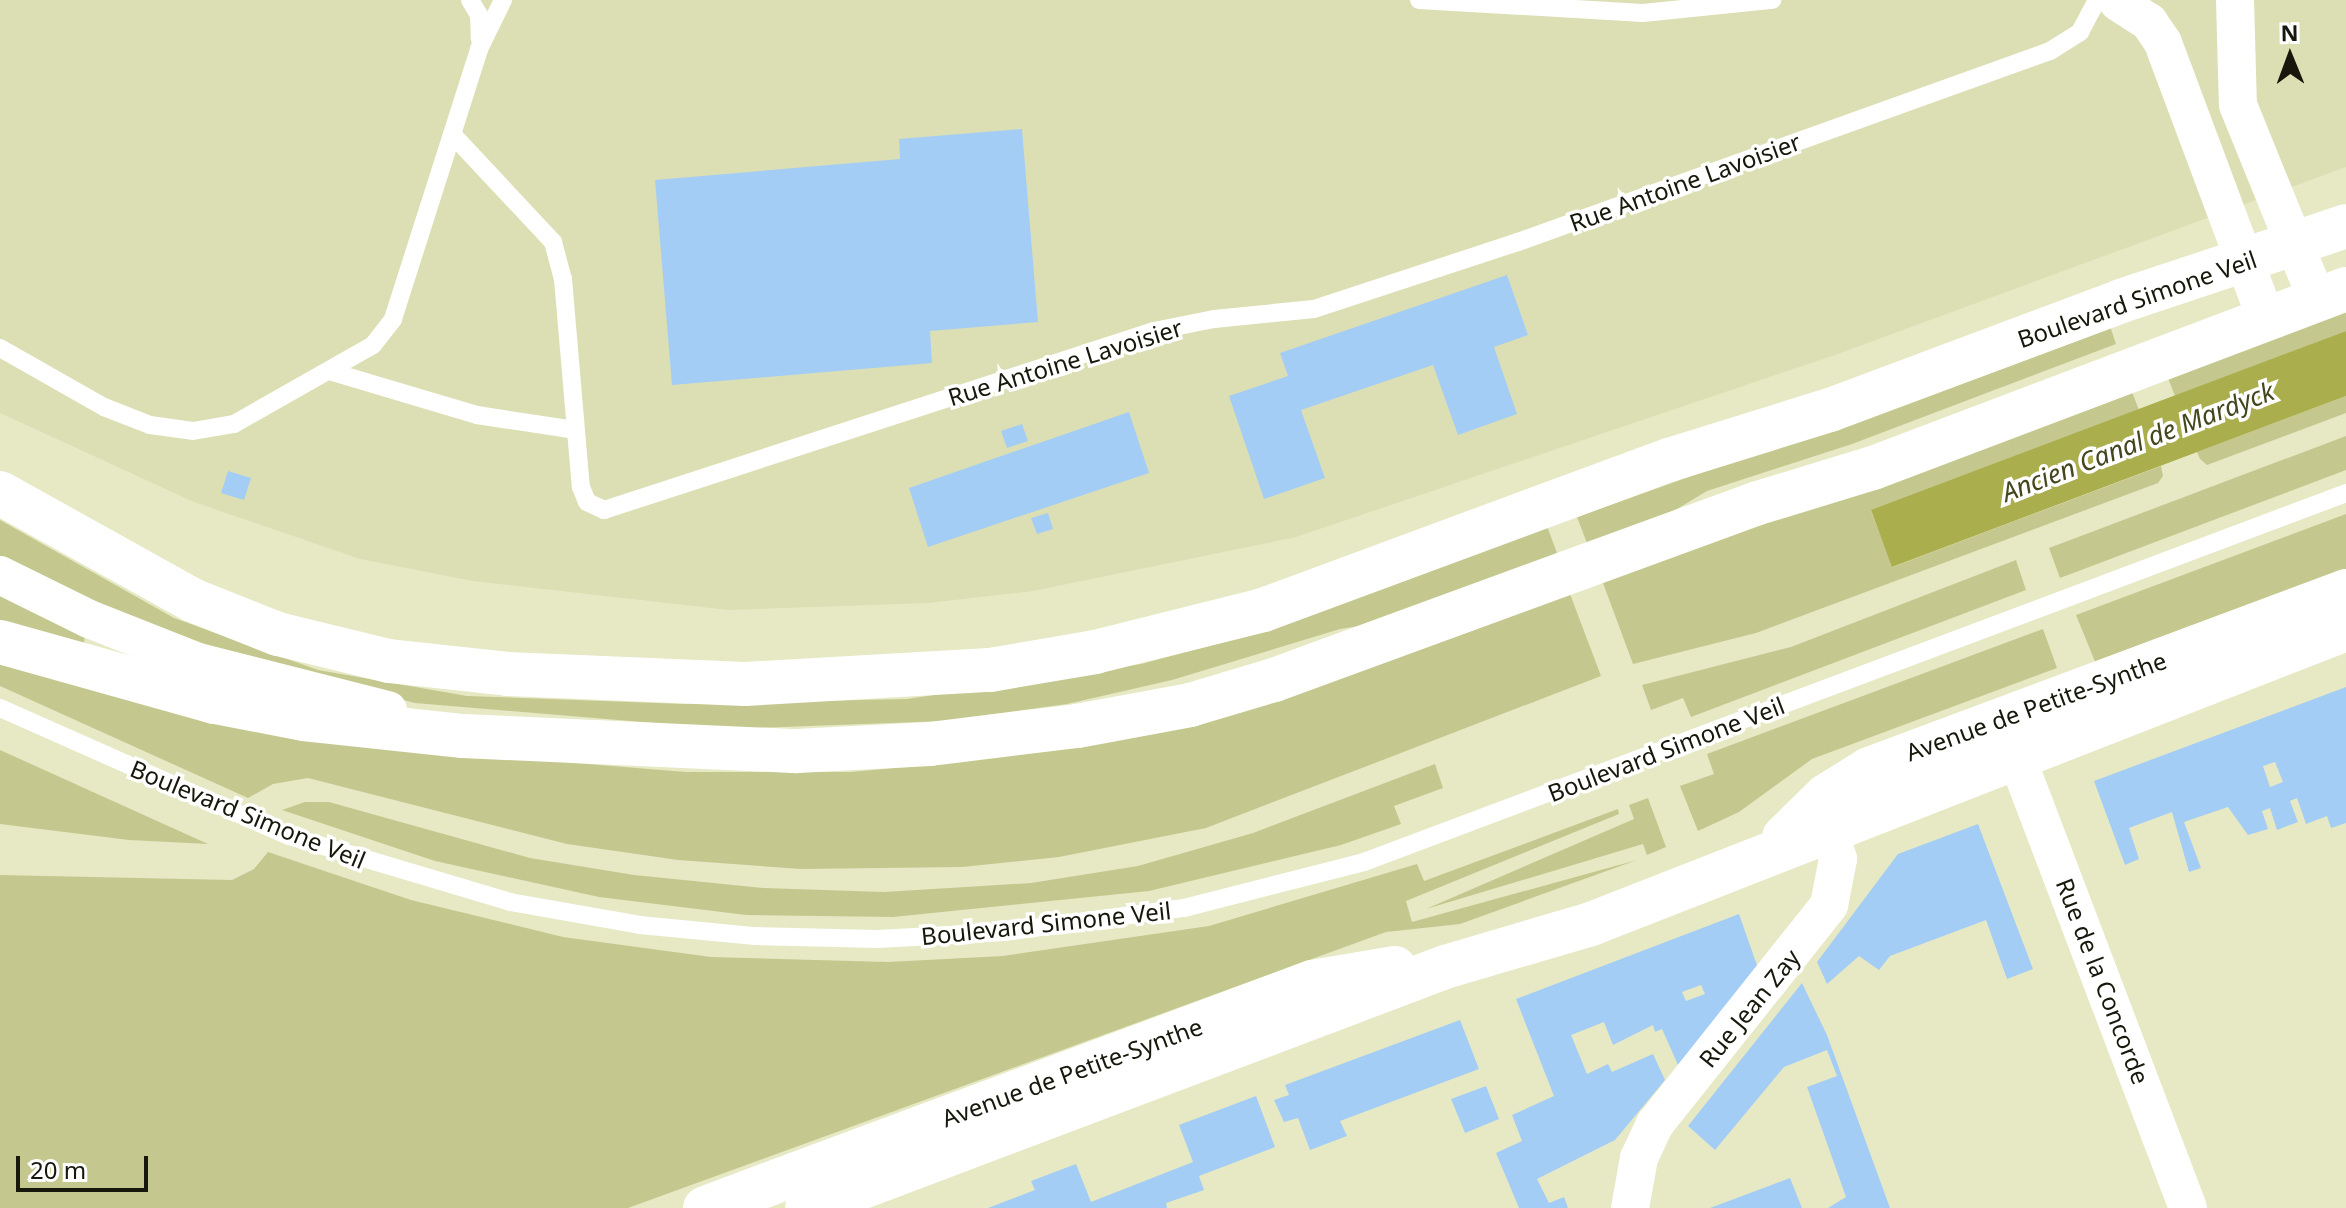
<!DOCTYPE html>
<html>
<head>
<meta charset="utf-8">
<style>
  body { margin:0 }
  #map { position:relative; width:2346px; height:1208px; overflow:hidden; background:#e6e9c4; font-family:"Noto Sans",sans-serif }
  div>[style] { position:absolute }
  .built>* { inset:0; background:#dcdfb3 }
  .green>* { inset:0; background:#c5c88e }
  .water>* { inset:0; background:#abae4d }
  .building>* { inset:0; background:#a4cdf6 }
  .service>* { height:18px; margin:-9px; padding:0 9px; transform-origin:9px; border-radius:9px; background:#fff }
  .minor>* { height:38px; margin:-19px; padding:0 19px; transform-origin:19px; border-radius:19px; background:#fff }
  .tertiary>* { height:44px; margin:-22px; padding:0 22px; transform-origin:22px; border-radius:22px; background:#fff }
  .secondary>* { height:44px; margin:-22px; padding:0 22px; transform-origin:22px; border-radius:22px; background:#fff }
  span { translate:-50% -50%; white-space:nowrap; text-align:center; line-height:1.15; -webkit-text-stroke:7px #fff; paint-order:stroke }
  .street-label { font-size:24px; color:#17180b }
  .water-label { font-size:26px; color:#45461e; font-style:italic }
  .north { position:absolute; left:2250px; top:16px; width:80px; height:80px; -webkit-text-stroke:6px #fff; paint-order:stroke; rotate:359deg; font-size:22px; font-weight:700; line-height:32px; text-align:center; color:#17180b }
  .north::after { content:''; display:block; margin:auto; width:28px; height:36px; background:#17180b; clip-path:polygon(50% 0,100% 100%,50% 72%,0 100%) }
  .scale { position:absolute; left:16px; top:1156px; width:132px; height:36px; box-sizing:border-box; border:4px solid #17180b; border-top:0; padding-left:10px; font-size:24px; line-height:28px; white-space:nowrap; color:#17180b; -webkit-text-stroke:6px #fff; paint-order:stroke }
</style>
</head>
<body>
<div id="map">
  <div class="built">
    <i style="clip-path:polygon(0 0,2346px 0,2346px 167px,1835px 355px,1296px 537px,1033px 591px,928px 603px,729px 610px,473px 581px,360px 559px,194px 502px,0 413px)"></i>
  </div>
  <div class="green">
    <i style="clip-path:polygon(2346px 300px,2346px 331px,2175px 396px,2164px 368px)"></i>
    <i style="clip-path:polygon(2110px 326px,2116px 344px,1852px 444px,1707px 491px,1642px 530px,1590px 551px,1577px 517px)"></i>
    <i style="clip-path:polygon(2129px 384px,2139px 410px,1871px 511px,1893px 567px,2161px 466px,2163px 476px,2158px 483px,1756px 633px,1633px 664px,1600px 575px)"></i>
    <i style="clip-path:polygon(2346px 396px,2346px 413px,2207px 465px,2200px 459px,2197px 452px)"></i>
    <i style="clip-path:polygon(2346px 436px,2346px 470px,2060px 578px,2049px 548px)"></i>
    <i style="clip-path:polygon(2346px 514px,2346px 570px,2096px 664px,2076px 615px)"></i>
    <i style="clip-path:polygon(0 520px,174px 618px,318px 670px,467px 696px,684px 704px,907px 699px,1141px 664px,1266px 631px,1547px 526px,1561px 564px,1404px 619px,1340px 629px,1172px 680px,1067px 704px,945px 721px,726px 729px,415px 703px,200px 650px,0 563px)"></i>
    <i style="clip-path:polygon(2016px 560px,2026px 590px,1691px 717px,1683px 698px,1651px 710px,1642px 685px,1791px 647px)"></i>
    <i style="clip-path:polygon(1567px 586px,1601px 676px,1206px 828px,1059px 857px,962px 867px,801px 869px,678px 860px,567px 844px,308px 778px,273px 784px,248px 798px,0 686px,0 654px,476px 755px,686px 772px,850px 772px,930px 765px)"></i>
    <i style="clip-path:polygon(0 590px,85px 634px,84px 644px,0 625px)"></i>
    <i style="clip-path:polygon(2043px 629px,2057px 668px,1812px 759px,1739px 812px,1698px 831px,1680px 786px,1714px 774px,1707px 754px)"></i>
    <i style="clip-path:polygon(0 750px,208px 844px,129px 840px,0 824px)"></i>
    <i style="clip-path:polygon(1435px 764px,1443px 788px,1394px 806px,1401px 824px,1341px 845px,1149px 891px,893px 917px,746px 915px,599px 897px,435px 861px,282px 810px,305px 802px,329px 802px,530px 858px,634px 875px,763px 888px,884px 892px,1031px 883px,1138px 866px,1253px 833px)"></i>
    <i style="clip-path:polygon(1648px 798px,1666px 847px,1647px 855px,1643px 844px,1426px 909px,1634px 819px,1629px 805px)"></i>
    <i style="clip-path:polygon(1618px 809px,1619px 814px,1406px 901px,1412px 922px,1637px 860px,1460px 924px,1386px 932px,628px 1208px,0 1208px,0 875px,232px 880px,254px 869px,268px 852px,411px 900px,563px 937px,711px 957px,888px 962px,1003px 956px,1209px 926px,1417px 864px,1424px 881px)"></i>
  </div>
  <div class="water">
    <i style="clip-path:polygon(2346px 331px,2346px 396px,1892px 567px,1871px 510px)"></i>
  </div>
  <div class="building">
    <i style="clip-path:polygon(1022px 129px,1038px 322px,930px 331px,932px 363px,672px 385px,655px 180px,900px 159px,899px 139px)"></i>
    <i style="clip-path:polygon(1507px 275px,1528px 335px,1494px 347px,1517px 414px,1458px 435px,1433px 365px,1301px 410px,1325px 478px,1264px 499px,1229px 396px,1288px 376px,1280px 353px)"></i>
    <i style="clip-path:polygon(1129px 412px,1149px 473px,928px 547px,909px 488px)"></i>
    <i style="clip-path:polygon(1022px 424px,1028px 441px,1007px 448px,1001px 431px)"></i>
    <i style="clip-path:polygon(228px 471px,251px 478px,244px 500px,221px 493px)"></i>
    <i style="clip-path:polygon(1048px 513px,1053px 529px,1037px 534px,1031px 518px)"></i>
    <i style="clip-path:polygon(evenodd,2346px 687px,2346px 823px,2331px 828px,2327px 816px,2306px 824px,2297px 798px,2290px 801px,2298px 822px,2277px 830px,2270px 808px,2262px 811px,2268px 829px,2248px 835px,2228px 807px,2184px 822px,2201px 868px,2189px 872px,2172px 812px,2129px 828px,2139px 859px,2125px 865px,2094px 781px,2346px 687px,2275px 762px,2283px 782px,2270px 787px,2263px 766px,2275px 762px)"></i>
    <i style="clip-path:polygon(1978px 824px,2033px 969px,2007px 979px,1986px 920px,1890px 956px,1879px 970px,1859px 956px,1827px 984px,1817px 962px,1898px 854px)"></i>
    <i style="clip-path:polygon(evenodd,1739px 914px,1758px 968px,1678px 1065px,1662px 1029px,1655px 1032px,1653px 1025px,1613px 1045px,1604px 1022px,1571px 1035px,1587px 1074px,1608px 1064px,1612px 1072px,1653px 1054px,1665px 1080px,1615px 1140px,1537px 1179px,1549px 1203px,1564px 1197px,1568px 1208px,1519px 1208px,1496px 1153px,1522px 1141px,1512px 1115px,1554px 1096px,1516px 999px,1739px 914px,1701px 985px,1705px 994px,1686px 1001px,1682px 992px,1701px 985px)"></i>
    <i style="clip-path:polygon(1802px 983px,1827px 1035px,1890px 1208px,1828px 1208px,1846px 1197px,1807px 1087px,1837px 1076px,1827px 1050px,1784px 1067px,1715px 1150px,1688px 1126px)"></i>
    <i style="clip-path:polygon(1460px 1020px,1479px 1069px,1340px 1121px,1347px 1136px,1310px 1150px,1298px 1118px,1284px 1122px,1274px 1100px,1289px 1095px,1285px 1085px)"></i>
    <i style="clip-path:polygon(1486px 1086px,1499px 1119px,1465px 1133px,1451px 1099px)"></i>
    <i style="clip-path:polygon(1256px 1096px,1275px 1147px,1199px 1176px,1204px 1190px,1166px 1203px,1167px 1208px,988px 1208px,1035px 1190px,1031px 1181px,1076px 1164px,1091px 1202px,1193px 1162px,1179px 1125px)"></i>
    <i style="clip-path:polygon(1790px 1178px,1802px 1208px,1710px 1208px)"></i>
  </div>
  <div class="service">
    <i style="left:470px;top:0;width:17px;rotate:59deg"></i>
    <i style="left:479px;top:15px;width:24px;rotate:88deg"></i>
    <i style="left:1419px;top:0;width:224px;rotate:3.3deg"></i>
    <i style="left:1643px;top:13px;width:130px;rotate:-5.8deg"></i>
    <i style="left:452px;top:134px;width:148px;rotate:46.9deg"></i>
    <i style="left:553px;top:242px;width:38px;rotate:75deg"></i>
    <i style="left:563px;top:279px;width:209px;rotate:85.1deg"></i>
    <i style="left:581px;top:487px;width:16px;rotate:68deg"></i>
    <i style="left:587px;top:502px;width:19px;rotate:25deg"></i>
    <i style="left:604px;top:510px;width:578px;rotate:-18.03deg"></i>
    <i style="left:1154px;top:331px;width:61px;rotate:-11.3deg"></i>
    <i style="left:1214px;top:319px;width:100px;rotate:-5.7deg"></i>
    <i style="left:1314px;top:309px;width:215px;rotate:-18.2deg"></i>
    <i style="left:1518px;top:242px;width:565px;rotate:-19.75deg"></i>
    <i style="left:2050px;top:51px;width:36px;rotate:-32deg"></i>
    <i style="left:2080px;top:32px;width:36px;rotate:-62deg"></i>
    <i style="left:0;top:348px;width:120px;rotate:29.6deg"></i>
    <i style="left:104px;top:407px;width:49px;rotate:21.4deg"></i>
    <i style="left:150px;top:425px;width:43px;rotate:7.9deg"></i>
    <i style="left:193px;top:431px;width:42px;rotate:-9.7deg"></i>
    <i style="left:234px;top:424px;width:160px;rotate:-29.6deg"></i>
    <i style="left:373px;top:345px;width:33px;rotate:-52deg"></i>
    <i style="left:393px;top:319px;width:283px;rotate:-72.3deg"></i>
    <i style="left:479px;top:49px;width:55px;rotate:-63.9deg"></i>
    <i style="left:329px;top:371px;width:154px;rotate:16.6deg"></i>
    <i style="left:477px;top:415px;width:99px;rotate:8.7deg"></i>
    <i style="left:0;top:708px;width:316px;rotate:23.9deg"></i>
    <i style="left:289px;top:836px;width:231px;rotate:16.6deg"></i>
    <i style="left:510px;top:902px;width:132px;rotate:10deg"></i>
    <i style="left:640px;top:925px;width:116px;rotate:5.5deg"></i>
    <i style="left:755px;top:936px;width:123px;rotate:1.4deg"></i>
    <i style="left:878px;top:939px;width:126px;rotate:-3.2deg"></i>
    <i style="left:1004px;top:932px;width:182px;rotate:-7.6deg"></i>
    <i style="left:1184px;top:908px;width:186px;rotate:-14.3deg"></i>
    <i style="left:1364px;top:862px;width:1049px;rotate:-20.59deg"></i>
  </div>
  <div class="minor">
    <i style="left:2235px;top:0;width:105px;rotate:88.4deg"></i>
    <i style="left:2238px;top:105px;width:210px;rotate:67.9deg"></i>
    <i style="left:2118px;top:2px;width:37px;rotate:33deg"></i>
    <i style="left:2149px;top:22px;width:25px;rotate:56deg"></i>
    <i style="left:2163px;top:43px;width:295px;rotate:69.5deg"></i>
    <i style="left:0;top:575px;width:99px;rotate:26.3deg"></i>
    <i style="left:89px;top:619px;width:117px;rotate:21.5deg"></i>
    <i style="left:198px;top:662px;width:196px;rotate:14.2deg"></i>
    <i style="left:2007px;top:732px;width:509px;rotate:69.18deg"></i>
    <i style="left:1630px;top:1208px;width:51px;rotate:-79.8deg"></i>
    <i style="left:1639px;top:1158px;width:38px;rotate:-65deg"></i>
    <i style="left:1655px;top:1124px;width:280px;rotate:-51.5deg"></i>
    <i style="left:1829px;top:905px;width:47px;rotate:-78.9deg"></i>
    <i style="left:1838px;top:859px;width:58px;rotate:-107.2deg"></i>
  </div>
  <div class="tertiary">
    <i style="left:0;top:493px;width:220px;rotate:29.1deg"></i>
    <i style="left:192px;top:600px;width:92px;rotate:21.6deg"></i>
    <i style="left:278px;top:634px;width:114px;rotate:13.7deg"></i>
    <i style="left:389px;top:661px;width:120px;rotate:6.2deg"></i>
    <i style="left:508px;top:674px;width:237px;rotate:2.4deg"></i>
    <i style="left:745px;top:684px;width:245px;rotate:-3.3deg"></i>
    <i style="left:990px;top:670px;width:107px;rotate:-9.7deg"></i>
    <i style="left:1095px;top:652px;width:173px;rotate:-14deg"></i>
    <i style="left:1263px;top:610px;width:433px;rotate:-20.3deg"></i>
    <i style="left:1669px;top:460px;width:169px;rotate:-17.3deg"></i>
    <i style="left:1830px;top:410px;width:311px;rotate:-20.5deg"></i>
    <i style="left:2121px;top:301px;width:237px;rotate:-18.4deg"></i>
    <i style="left:0;top:642px;width:223px;rotate:15.6deg"></i>
    <i style="left:215px;top:702px;width:91px;rotate:10.8deg"></i>
    <i style="left:304px;top:719px;width:160px;rotate:6.1deg"></i>
    <i style="left:463px;top:736px;width:334px;rotate:2.6deg"></i>
    <i style="left:797px;top:751px;width:133px;rotate:-3deg"></i>
    <i style="left:930px;top:744px;width:148px;rotate:-7deg"></i>
    <i style="left:1077px;top:726px;width:115px;rotate:-10.5deg"></i>
    <i style="left:1190px;top:705px;width:88px;rotate:-16.6deg"></i>
    <i style="left:1274px;top:680px;width:512px;rotate:-20.1deg"></i>
    <i style="left:1755px;top:504px;width:123px;rotate:-17deg"></i>
    <i style="left:1873px;top:468px;width:506px;rotate:-20.73deg"></i>
  </div>
  <div class="secondary">
    <i style="left:1784px;top:837px;width:59px;rotate:-44.3deg"></i>
    <i style="left:1826px;top:796px;width:51px;rotate:-32.1deg"></i>
    <i style="left:1869px;top:769px;width:509px;rotate:-20.46deg"></i>
    <i style="left:705px;top:1208px;width:648px;rotate:-20.42deg"></i>
    <i style="left:1312px;top:982px;width:84px;rotate:-9.6deg"></i>
    <i style="left:807px;top:1208px;width:682px;rotate:-20.69deg"></i>
    <i style="left:1445px;top:967px;width:152px;rotate:-16.4deg"></i>
    <i style="left:1591px;top:924px;width:811px;rotate:-21.34deg"></i>
  </div>
  <div class="street-label">
    <span style="left:1685px;top:182px;rotate:-20deg">Rue Antoine Lavoisier</span>
    <span style="left:2137px;top:299px;rotate:-19deg">Boulevard Simone Veil</span>
    <span style="left:1065px;top:362px;rotate:-17deg">Rue Antoine Lavoisier</span>
    <span style="left:2036px;top:706px;rotate:-20deg">Avenue de Petite-Synthe</span>
    <span style="left:1666px;top:749px;rotate:-21deg">Boulevard Simone Veil</span>
    <span style="left:248px;top:814px;rotate:22deg">Boulevard Simone Veil</span>
    <span style="left:1046px;top:923px;rotate:-6deg">Boulevard Simone Veil</span>
    <span style="left:2103px;top:981px;rotate:69deg">Rue de la Concorde</span>
    <span style="left:1749px;top:1008px;rotate:-51deg">Rue Jean Zay</span>
    <span style="left:1072px;top:1072px;rotate:-20deg">Avenue de Petite-Synthe</span>
  </div>
  <div class="water-label">
    <span style="left:2138px;top:442px;rotate:-21deg">Ancien Canal de Mardyck</span>
  </div>
  <div class="north">N</div>
  <div class="scale">20 m</div>
</div>
</body>
</html>
